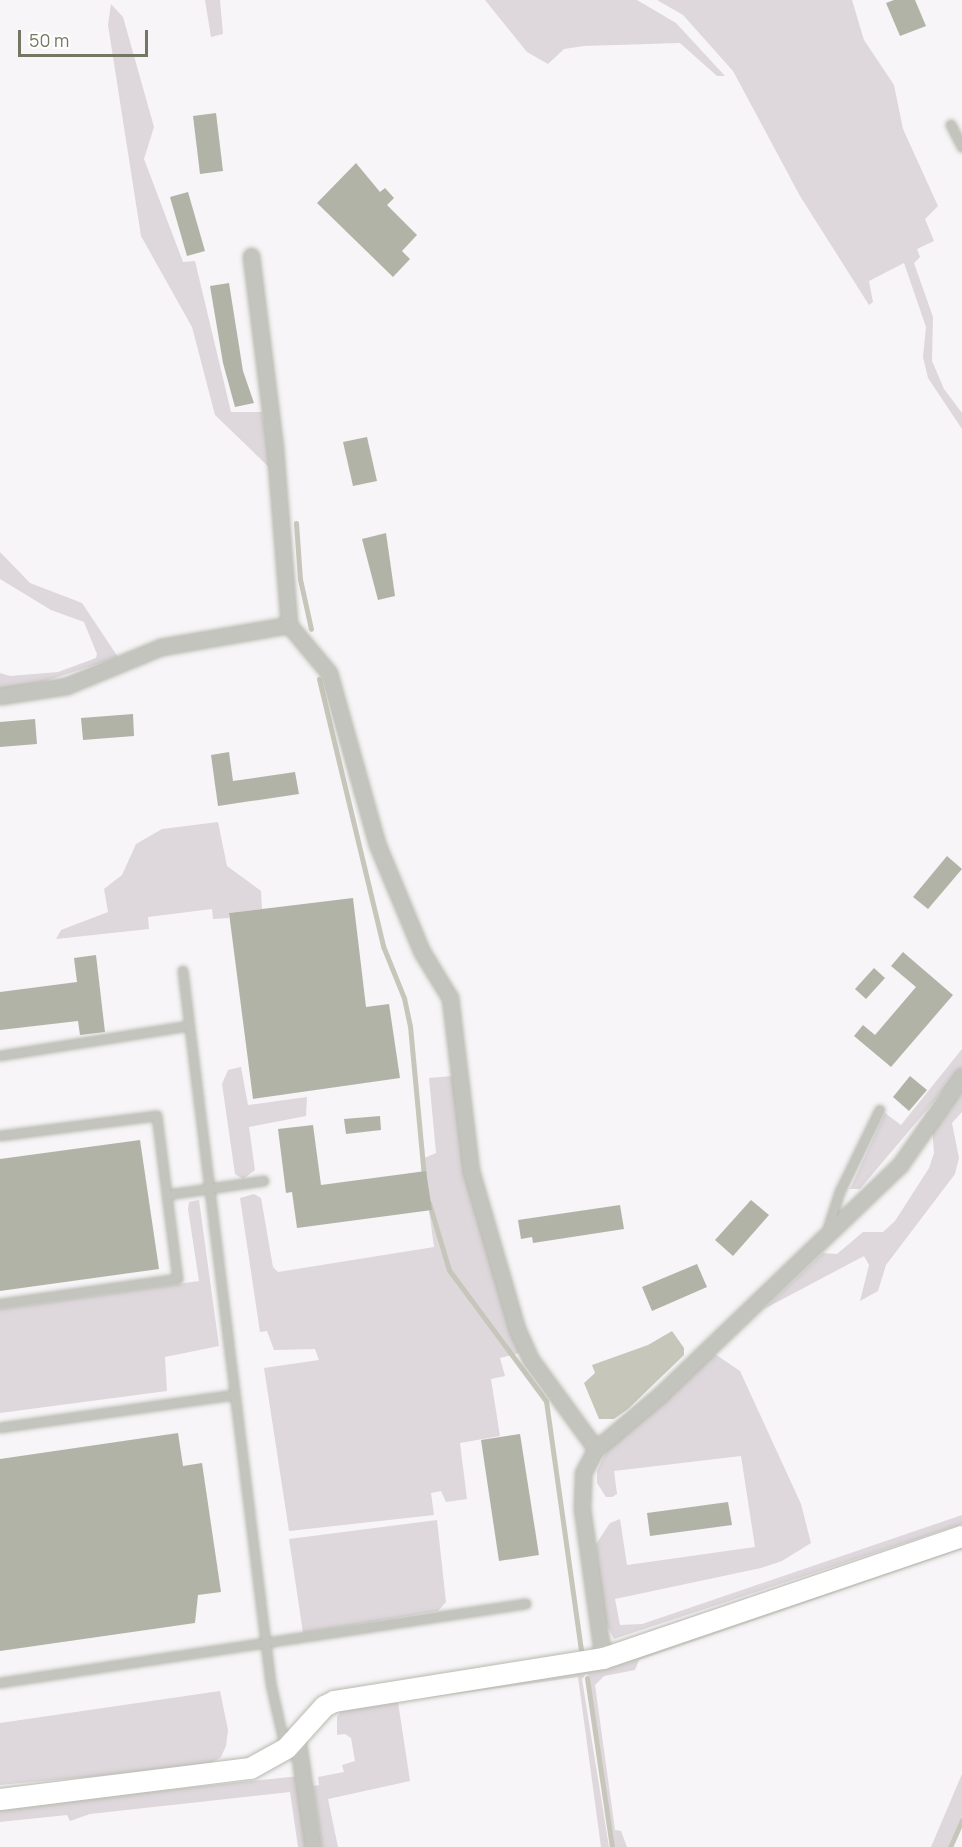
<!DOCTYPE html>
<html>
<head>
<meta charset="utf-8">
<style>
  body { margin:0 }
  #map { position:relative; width:962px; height:1847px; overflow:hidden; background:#f7f5f7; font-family:Manrope,sans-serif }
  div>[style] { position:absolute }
  .green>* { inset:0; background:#ded7dc }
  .water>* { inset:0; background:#c7c6ba }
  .stream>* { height:5px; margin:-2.5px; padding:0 2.5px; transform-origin:2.5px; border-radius:2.5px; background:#c7c6ba }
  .building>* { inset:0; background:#b2b3a7 }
  .roads { filter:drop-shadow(0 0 2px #b7b9af) drop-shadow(0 0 2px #b7b9af) }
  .lane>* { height:8px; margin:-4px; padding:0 4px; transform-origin:4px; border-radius:4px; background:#c3c4bd }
  .street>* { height:15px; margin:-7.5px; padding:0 7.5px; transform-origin:7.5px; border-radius:7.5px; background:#c3c4bd }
  .secondary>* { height:21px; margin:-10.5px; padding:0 10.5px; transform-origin:10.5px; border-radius:10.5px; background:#fff }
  span { translate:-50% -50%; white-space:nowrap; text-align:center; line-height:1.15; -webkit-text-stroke:6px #fff; paint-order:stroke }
  .scale { position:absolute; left:18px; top:30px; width:130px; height:27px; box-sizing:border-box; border:3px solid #747761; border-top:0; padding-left:8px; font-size:18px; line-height:21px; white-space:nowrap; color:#747761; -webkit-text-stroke:4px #fff; paint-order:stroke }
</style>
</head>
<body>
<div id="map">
  <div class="green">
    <i style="clip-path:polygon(205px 0,220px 0,223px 34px,211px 37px)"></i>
    <i style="clip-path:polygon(485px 0,637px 0,676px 23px,725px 76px,717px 76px,680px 43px,584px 46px,564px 49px,548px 64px,527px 52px)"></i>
    <i style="clip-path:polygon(657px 0,852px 0,864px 40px,894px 85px,903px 129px,938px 206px,925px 219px,934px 241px,917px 249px,920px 257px,914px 263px,933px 317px,932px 361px,944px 389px,962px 413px,962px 429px,928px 378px,923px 357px,926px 327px,904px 263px,869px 281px,873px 302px,869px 305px,800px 196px,733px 71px,683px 15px)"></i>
    <i style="clip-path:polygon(111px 4px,123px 17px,154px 127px,144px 159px,183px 262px,195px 261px,231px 412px,262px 412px,272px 470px,215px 415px,192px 327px,141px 236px,108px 25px)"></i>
    <i style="clip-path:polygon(0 552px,30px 583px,82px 603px,118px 657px,46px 681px,0 690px,0 673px,10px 676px,58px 672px,96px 658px,97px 654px,84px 622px,51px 610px,0 579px)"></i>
    <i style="clip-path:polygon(218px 822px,227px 866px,261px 891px,262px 909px,229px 913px,229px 918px,213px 919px,212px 909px,148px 917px,149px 929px,56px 939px,61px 930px,108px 912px,104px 889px,122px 875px,136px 844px,162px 829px)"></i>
    <i style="clip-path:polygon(962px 1049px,962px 1068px,860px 1189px,850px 1189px,885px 1113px,901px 1125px)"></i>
    <i style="clip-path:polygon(241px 1067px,248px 1105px,307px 1097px,306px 1116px,249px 1127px,255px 1170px,243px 1179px,235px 1174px,222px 1084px,228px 1070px)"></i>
    <i style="clip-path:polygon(453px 1076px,520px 1353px,500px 1358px,505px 1376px,491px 1379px,500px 1436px,460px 1443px,467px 1499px,446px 1502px,441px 1491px,431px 1493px,434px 1515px,289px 1531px,264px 1368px,319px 1360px,315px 1349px,274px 1350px,267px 1331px,260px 1332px,240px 1198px,254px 1194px,261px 1198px,273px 1267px,278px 1272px,434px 1247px,422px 1159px,436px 1153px,429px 1078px)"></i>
    <i style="clip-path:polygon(962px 1087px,962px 1112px,952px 1123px,959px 1158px,955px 1174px,886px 1265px,878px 1291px,860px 1301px,869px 1265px,864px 1256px,764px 1309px,823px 1253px,837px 1254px,863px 1232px,883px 1232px,895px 1221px,929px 1168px,934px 1153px,932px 1128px)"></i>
    <i style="clip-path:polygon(199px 1200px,219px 1346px,165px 1357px,167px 1391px,0 1413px,0 1309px,199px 1281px,188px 1209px,189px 1202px)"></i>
    <i style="clip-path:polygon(715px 1354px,740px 1371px,801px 1504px,811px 1543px,782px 1561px,761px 1568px,615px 1599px,620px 1625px,642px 1624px,962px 1515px,962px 1524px,614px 1639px,604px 1619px,596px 1544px,610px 1523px,620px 1519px,627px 1565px,755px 1547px,741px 1456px,614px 1471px,617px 1494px,612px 1497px,606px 1497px,597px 1483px,597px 1471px,610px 1443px)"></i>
    <i style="clip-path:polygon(437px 1520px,446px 1602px,438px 1611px,303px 1633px,289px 1539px)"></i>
    <i style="clip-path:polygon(962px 1540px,962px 1549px,639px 1660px,635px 1670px,604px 1676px,595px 1685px,615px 1830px,621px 1831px,627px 1847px,614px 1847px,589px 1676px,586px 1674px,582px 1679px,609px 1847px,601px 1847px,578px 1677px,398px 1702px,410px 1781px,328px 1799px,338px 1847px,322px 1847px,313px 1786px,319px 1785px,318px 1777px,344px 1772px,342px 1765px,355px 1761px,351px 1738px,345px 1734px,337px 1735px,337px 1717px,346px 1704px,584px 1666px)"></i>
    <i style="clip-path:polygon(220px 1691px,228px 1730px,226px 1746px,221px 1757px,207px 1766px,0 1785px,0 1723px)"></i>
    <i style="clip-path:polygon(962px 1774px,962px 1816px,948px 1847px,931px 1847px)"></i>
    <i style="clip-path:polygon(300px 1776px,309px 1847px,298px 1847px,290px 1792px,90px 1814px,70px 1821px,67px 1815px,0 1822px,0 1807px)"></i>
  </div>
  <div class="water">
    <i style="clip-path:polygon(672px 1331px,684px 1348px,684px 1355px,628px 1409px,614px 1419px,599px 1419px,584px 1383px,595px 1373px,592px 1365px,648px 1345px)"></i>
  </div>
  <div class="stream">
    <i style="left:296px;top:523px;width:56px;rotate:85.9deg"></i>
    <i style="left:300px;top:579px;width:51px;rotate:77.6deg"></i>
    <i style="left:319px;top:679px;width:275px;rotate:76.5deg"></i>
    <i style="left:383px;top:946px;width:56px;rotate:68deg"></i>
    <i style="left:404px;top:998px;width:29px;rotate:78deg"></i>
    <i style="left:410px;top:1026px;width:152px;rotate:84.7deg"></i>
    <i style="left:429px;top:1203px;width:70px;rotate:73.4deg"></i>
    <i style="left:449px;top:1270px;width:163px;rotate:53.5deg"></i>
    <i style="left:546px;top:1401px;width:251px;rotate:82deg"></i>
    <i style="left:587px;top:1678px;width:171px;rotate:81.6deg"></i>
    <i style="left:950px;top:1847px;width:30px;rotate:-66deg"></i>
  </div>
  <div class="building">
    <i style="clip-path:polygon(894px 0,915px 0,926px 26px,900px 36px,886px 3px)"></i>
    <i style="clip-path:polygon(216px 113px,223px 171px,200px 174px,193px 116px)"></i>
    <i style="clip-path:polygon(356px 163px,380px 192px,385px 188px,394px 198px,387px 205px,417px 235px,402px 251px,410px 259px,393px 277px,317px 203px)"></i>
    <i style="clip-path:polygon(188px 192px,205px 251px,187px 256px,170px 197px)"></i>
    <i style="clip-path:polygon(229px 283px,243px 371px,254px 403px,235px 407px,223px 363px,210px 286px)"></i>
    <i style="clip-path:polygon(367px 437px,377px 481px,353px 486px,343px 442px)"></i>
    <i style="clip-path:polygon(386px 533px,395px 596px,378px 600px,362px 539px)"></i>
    <i style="clip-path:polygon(133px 714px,134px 736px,83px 740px,81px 718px)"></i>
    <i style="clip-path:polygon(35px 719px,37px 744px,0 747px,0 722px)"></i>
    <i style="clip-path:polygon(229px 752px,233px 781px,295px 772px,299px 794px,218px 806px,211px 755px)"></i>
    <i style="clip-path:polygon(947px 856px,962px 869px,928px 909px,913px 897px)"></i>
    <i style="clip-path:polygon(353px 898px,366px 1007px,389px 1004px,400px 1078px,253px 1099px,229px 913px)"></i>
    <i style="clip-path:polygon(903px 952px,953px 995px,891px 1067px,854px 1036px,863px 1025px,875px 1035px,916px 987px,891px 966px)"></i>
    <i style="clip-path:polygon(96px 955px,105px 1032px,80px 1035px,78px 1021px,0 1030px,0 992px,77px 982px,74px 958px)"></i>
    <i style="clip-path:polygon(874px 968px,885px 978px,866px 999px,855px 989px)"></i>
    <i style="clip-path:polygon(910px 1076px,927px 1090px,909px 1111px,893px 1097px)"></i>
    <i style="clip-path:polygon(380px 1116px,381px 1130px,346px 1134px,344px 1119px)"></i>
    <i style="clip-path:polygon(313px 1125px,321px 1185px,426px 1171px,432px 1210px,297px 1228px,292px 1192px,286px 1193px,278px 1129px)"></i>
    <i style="clip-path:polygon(140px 1140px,159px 1269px,0 1291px,0 1159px)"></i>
    <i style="clip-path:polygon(751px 1200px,769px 1215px,733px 1256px,715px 1240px)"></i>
    <i style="clip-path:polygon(620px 1205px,624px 1229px,533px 1243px,532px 1237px,521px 1239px,518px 1220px)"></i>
    <i style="clip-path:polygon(697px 1264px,707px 1287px,652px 1311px,642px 1287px)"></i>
    <i style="clip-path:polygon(178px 1433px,183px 1466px,202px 1463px,221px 1592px,198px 1595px,195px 1623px,0 1651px,0 1459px)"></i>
    <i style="clip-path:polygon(520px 1434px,539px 1555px,499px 1561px,481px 1440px)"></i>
    <i style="clip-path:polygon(728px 1502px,732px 1525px,650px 1536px,647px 1513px)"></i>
  </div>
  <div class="roads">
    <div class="lane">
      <i style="left:951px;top:125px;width:25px;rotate:63deg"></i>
      <i style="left:183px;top:971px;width:718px;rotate:82.96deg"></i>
      <i style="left:271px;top:1684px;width:64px;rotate:77.3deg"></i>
      <i style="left:0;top:1056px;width:191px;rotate:-9deg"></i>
      <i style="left:0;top:1136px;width:158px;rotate:-7.3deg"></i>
      <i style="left:157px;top:1116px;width:164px;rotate:82.7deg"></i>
      <i style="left:178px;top:1279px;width:180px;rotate:172deg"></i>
      <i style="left:168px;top:1195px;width:97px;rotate:-8.3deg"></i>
      <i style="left:828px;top:1229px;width:39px;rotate:-72deg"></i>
      <i style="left:840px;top:1192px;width:91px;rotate:-64deg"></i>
      <i style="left:0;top:1428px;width:237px;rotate:-8deg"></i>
      <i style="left:0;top:1683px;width:532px;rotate:-8.54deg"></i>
    </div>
    <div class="street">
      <i style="left:251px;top:256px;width:195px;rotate:82.9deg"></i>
      <i style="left:275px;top:450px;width:176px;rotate:85.4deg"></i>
      <i style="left:289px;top:625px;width:62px;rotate:50.2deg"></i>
      <i style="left:329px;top:673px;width:178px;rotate:74.3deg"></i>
      <i style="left:377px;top:844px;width:117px;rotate:67.4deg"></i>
      <i style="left:422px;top:952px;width:54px;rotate:58.7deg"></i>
      <i style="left:450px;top:998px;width:174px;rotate:83.1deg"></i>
      <i style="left:471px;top:1171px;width:165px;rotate:73.8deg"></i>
      <i style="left:517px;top:1329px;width:34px;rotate:66deg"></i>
      <i style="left:531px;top:1360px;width:110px;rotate:53.9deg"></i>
      <i style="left:0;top:696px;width:67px;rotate:-8.6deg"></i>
      <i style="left:66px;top:686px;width:103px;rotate:-22.3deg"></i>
      <i style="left:161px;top:647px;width:130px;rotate:-9.8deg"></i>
      <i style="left:603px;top:1658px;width:151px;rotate:-98deg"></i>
      <i style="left:582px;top:1508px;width:35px;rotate:-88deg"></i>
      <i style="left:583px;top:1473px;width:27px;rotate:-62deg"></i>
      <i style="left:596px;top:1449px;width:84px;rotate:-40.2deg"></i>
      <i style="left:660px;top:1395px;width:332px;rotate:-43.8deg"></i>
      <i style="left:900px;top:1165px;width:108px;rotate:-55.1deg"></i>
      <i style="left:297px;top:1737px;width:111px;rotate:81.7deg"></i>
    </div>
    <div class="secondary">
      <i style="left:0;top:1799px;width:252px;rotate:-7.1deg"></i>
      <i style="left:250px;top:1768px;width:41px;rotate:-29.1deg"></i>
      <i style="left:286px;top:1748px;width:57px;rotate:-47.9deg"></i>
      <i style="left:324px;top:1706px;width:11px;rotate:-27deg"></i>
      <i style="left:334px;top:1701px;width:272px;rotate:-9.1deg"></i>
      <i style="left:603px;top:1658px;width:379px;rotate:-18.8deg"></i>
    </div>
  </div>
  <div class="scale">50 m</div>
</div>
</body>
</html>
